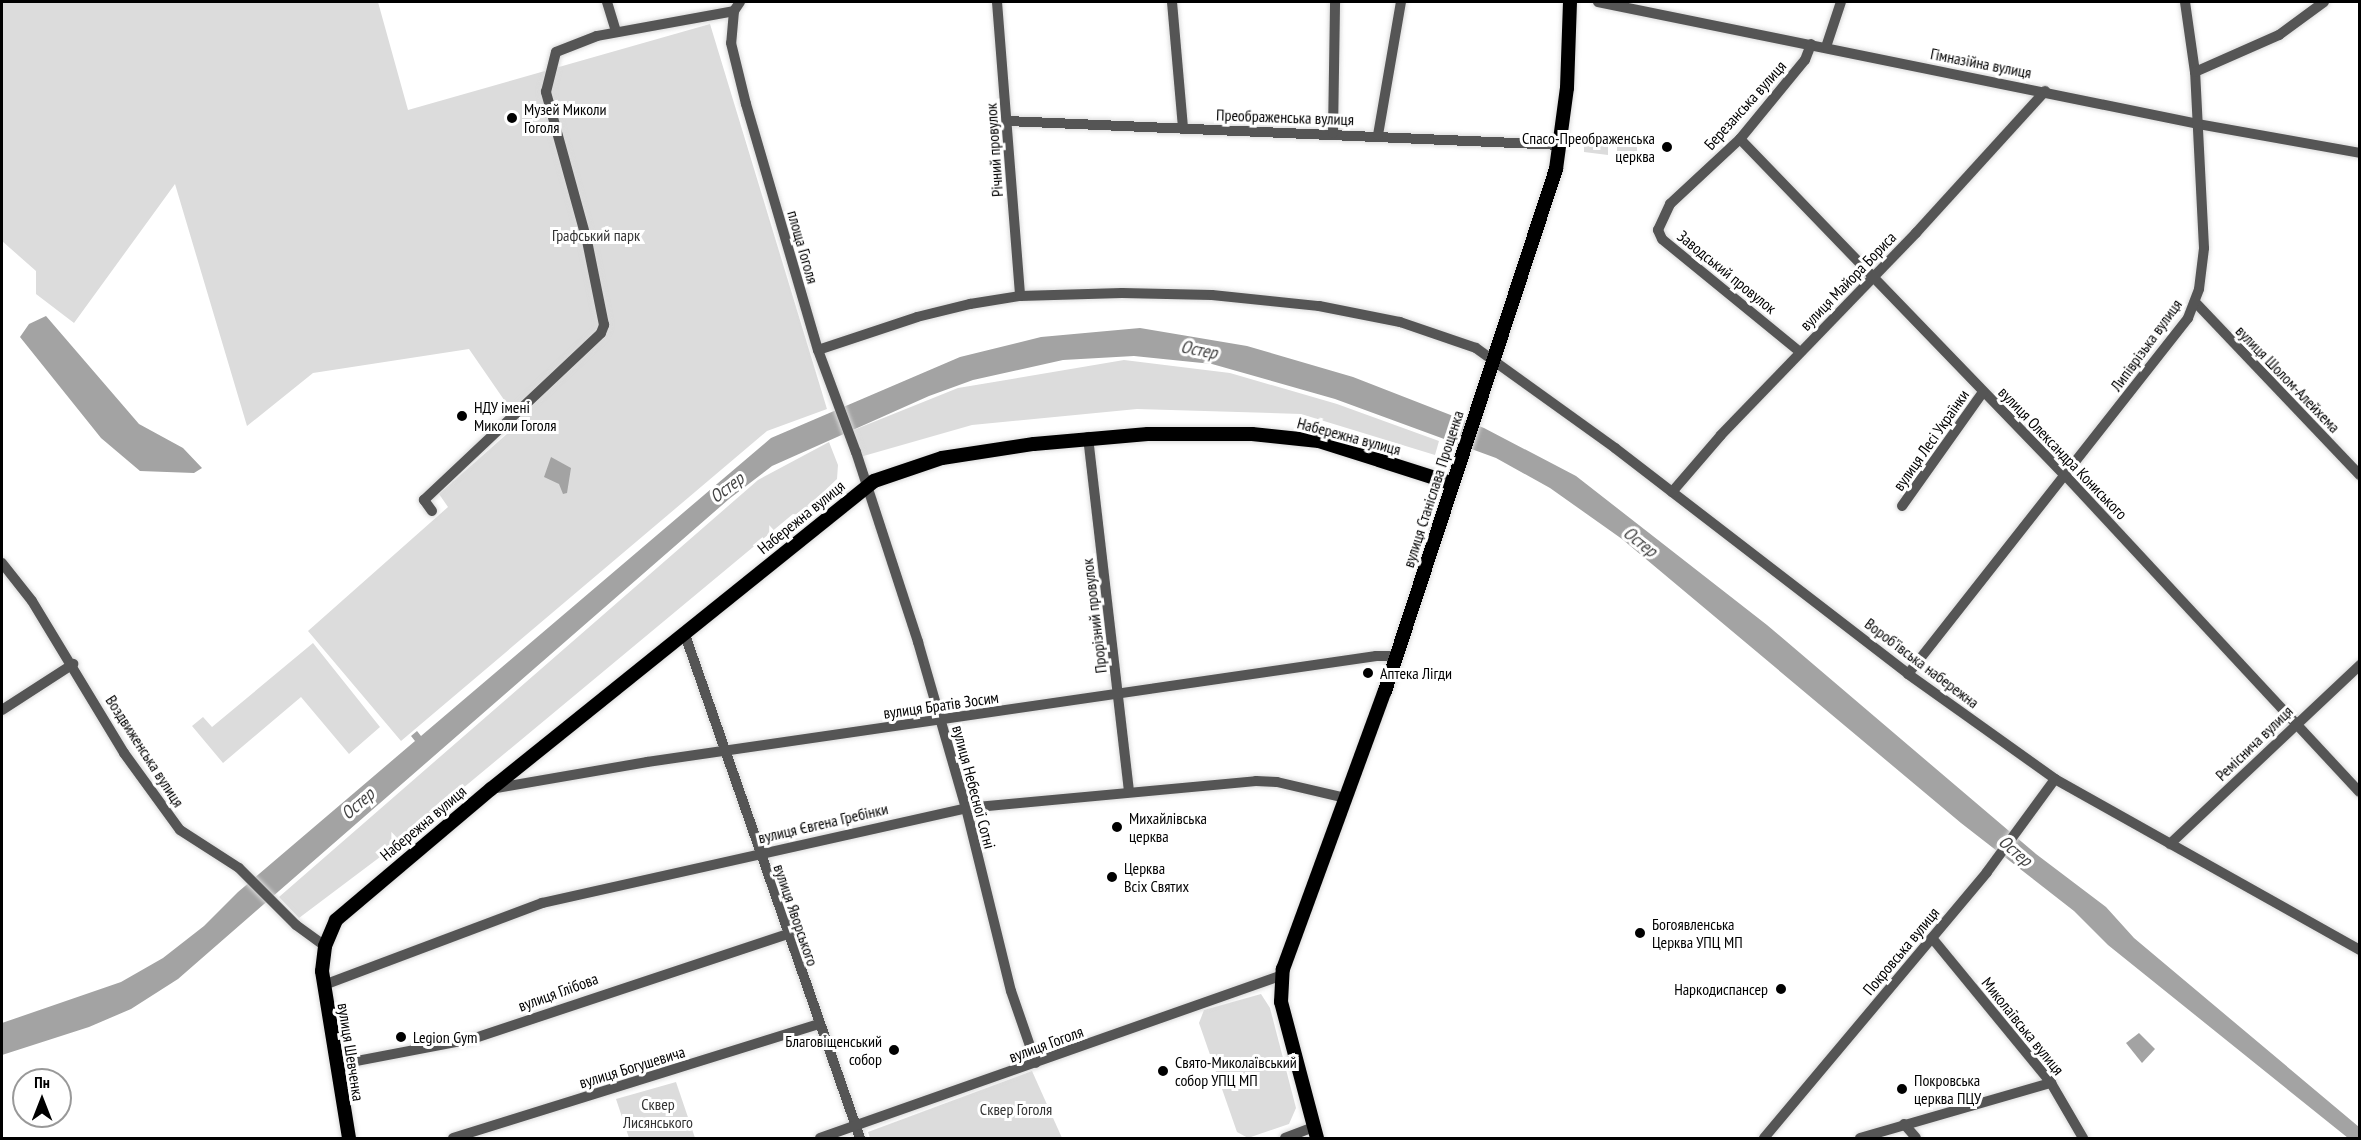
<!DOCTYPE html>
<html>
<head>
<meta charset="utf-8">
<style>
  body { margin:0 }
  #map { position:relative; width:2361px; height:1140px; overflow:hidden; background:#fff; font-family:"PT Sans Narrow",sans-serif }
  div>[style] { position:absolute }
  .green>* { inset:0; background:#dcdcdc }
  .water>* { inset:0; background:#a3a3a3 }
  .roads { filter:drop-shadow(0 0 2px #dbdbdb) drop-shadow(0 0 2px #dbdbdb) }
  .minor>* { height:10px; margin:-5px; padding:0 5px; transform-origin:5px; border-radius:5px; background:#555 }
  .major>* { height:14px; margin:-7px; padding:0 7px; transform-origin:7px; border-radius:7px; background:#000 }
  .dots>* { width:16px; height:16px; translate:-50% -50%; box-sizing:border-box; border:3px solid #fff; border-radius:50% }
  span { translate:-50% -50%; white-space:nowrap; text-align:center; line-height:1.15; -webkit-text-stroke:6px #fff; paint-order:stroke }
  .street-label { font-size:16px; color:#000 }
  .poi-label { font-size:16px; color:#000 }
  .left { translate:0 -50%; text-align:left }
  .right { translate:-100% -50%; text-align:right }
  .park-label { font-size:16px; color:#333 }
  .water-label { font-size:18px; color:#444; font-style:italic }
  .frame { position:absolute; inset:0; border:3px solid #000; pointer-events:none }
  .north { position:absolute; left:12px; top:1068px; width:60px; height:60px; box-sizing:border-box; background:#fff; border:2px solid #999; border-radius:50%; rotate:0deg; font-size:16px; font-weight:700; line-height:24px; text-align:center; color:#000 }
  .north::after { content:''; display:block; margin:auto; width:21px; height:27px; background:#000; clip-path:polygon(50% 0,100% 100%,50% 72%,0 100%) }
</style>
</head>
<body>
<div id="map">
  <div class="green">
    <i style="clip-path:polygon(2px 2px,378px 2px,408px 110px,710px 24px,827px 409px,767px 431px,401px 741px,308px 631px,448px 507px,439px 494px,517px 425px,511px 410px,469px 349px,313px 373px,247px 426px,175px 184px,74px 323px,36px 294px,36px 271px,2px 241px)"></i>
    <i style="clip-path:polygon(1584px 135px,1608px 135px,1608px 155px,1584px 152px)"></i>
    <i style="clip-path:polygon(1617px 136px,1637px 136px,1637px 156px,1617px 154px)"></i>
    <i style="clip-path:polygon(1124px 360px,1230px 373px,1337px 404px,1439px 441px,1435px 455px,1301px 414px,1137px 409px,972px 425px,860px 457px,851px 431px,958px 388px)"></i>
    <i style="clip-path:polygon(829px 442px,838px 465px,837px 479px,799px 515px,793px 514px,380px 857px,299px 918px,279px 897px,758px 480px)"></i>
    <i style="clip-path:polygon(313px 643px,380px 727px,349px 754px,301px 697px,223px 763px,192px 726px,203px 717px,212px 727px)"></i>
    <i style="clip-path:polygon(1261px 994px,1270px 1008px,1296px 1108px,1289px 1124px,1248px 1138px,1237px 1132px,1199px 1023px,1204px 1010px)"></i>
    <i style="clip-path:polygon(1032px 1071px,1062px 1138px,870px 1138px,868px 1132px)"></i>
    <i style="clip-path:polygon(676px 1082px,695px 1138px,629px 1138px,616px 1099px)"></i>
  </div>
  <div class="water">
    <i style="clip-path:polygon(46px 316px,139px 424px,183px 448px,202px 468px,194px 473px,140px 471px,101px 438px,20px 337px,29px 324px)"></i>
    <i style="clip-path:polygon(1140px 328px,1247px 346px,1353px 377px,1484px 428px,1576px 476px,1767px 625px,2036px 854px,2106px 907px,2134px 938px,2359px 1127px,2360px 1138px,2348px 1138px,2108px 945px,2074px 911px,1961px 823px,1622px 539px,1550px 488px,1496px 458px,1335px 399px,1212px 364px,1134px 356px,1063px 360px,973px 380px,929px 396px,772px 466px,729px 499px,178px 979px,131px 1009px,89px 1027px,2px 1055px,2px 1023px,121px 982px,163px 958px,204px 926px,238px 892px,415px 741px,411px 736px,417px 731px,421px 736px,771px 438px,960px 357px,1041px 337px)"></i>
    <i style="clip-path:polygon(551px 457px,571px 468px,567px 493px,563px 494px,559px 484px,544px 477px)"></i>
    <i style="clip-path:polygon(2139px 1033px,2155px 1049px,2142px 1063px,2126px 1043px)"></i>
  </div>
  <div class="roads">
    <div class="minor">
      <i style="left:607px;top:2px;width:31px;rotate:73deg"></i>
      <i style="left:740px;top:2px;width:11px;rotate:124deg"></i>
      <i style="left:734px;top:11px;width:32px;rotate:95deg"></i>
      <i style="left:731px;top:43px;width:63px;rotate:76.2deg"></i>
      <i style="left:746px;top:104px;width:256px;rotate:73.7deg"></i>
      <i style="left:818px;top:350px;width:109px;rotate:69.6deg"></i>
      <i style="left:856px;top:452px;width:200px;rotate:71.9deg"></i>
      <i style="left:918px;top:642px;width:173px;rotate:73.9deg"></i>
      <i style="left:966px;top:808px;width:188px;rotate:76.2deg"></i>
      <i style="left:1011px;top:991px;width:76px;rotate:70.9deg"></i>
      <i style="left:997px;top:2px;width:295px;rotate:85.5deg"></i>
      <i style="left:1172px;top:2px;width:125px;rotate:85deg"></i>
      <i style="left:1598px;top:2px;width:612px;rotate:11.49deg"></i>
      <i style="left:2198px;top:124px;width:165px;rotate:10.1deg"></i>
      <i style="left:2185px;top:2px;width:71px;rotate:81.9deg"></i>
      <i style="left:1826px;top:47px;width:47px;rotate:-71.6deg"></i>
      <i style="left:1007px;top:121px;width:556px;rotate:2.48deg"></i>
      <i style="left:1333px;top:133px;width:131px;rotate:-89.1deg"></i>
      <i style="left:1378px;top:135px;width:135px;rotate:-80.2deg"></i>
      <i style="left:1740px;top:139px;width:466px;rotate:46deg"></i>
      <i style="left:2064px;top:474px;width:434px;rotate:47.1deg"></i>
      <i style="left:2195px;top:302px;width:239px;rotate:46.4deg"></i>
      <i style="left:818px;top:350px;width:104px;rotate:-18.4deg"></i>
      <i style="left:917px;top:317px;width:55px;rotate:-13.8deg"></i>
      <i style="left:970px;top:304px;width:51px;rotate:-9.1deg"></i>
      <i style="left:1020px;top:296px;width:102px;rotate:-1.7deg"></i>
      <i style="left:1122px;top:293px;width:90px;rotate:1.3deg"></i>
      <i style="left:1212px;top:295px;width:108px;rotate:5.9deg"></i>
      <i style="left:1319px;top:306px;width:83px;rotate:11.2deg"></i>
      <i style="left:1400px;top:322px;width:80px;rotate:18.9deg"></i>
      <i style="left:1476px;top:348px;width:171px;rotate:35.7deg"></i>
      <i style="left:1615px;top:448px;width:370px;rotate:37.6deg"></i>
      <i style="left:1908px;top:674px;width:181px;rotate:35.5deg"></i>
      <i style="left:2055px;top:779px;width:350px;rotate:29.3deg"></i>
      <i style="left:1800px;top:352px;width:178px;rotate:-140.7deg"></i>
      <i style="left:1662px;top:239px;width:10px;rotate:-114deg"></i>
      <i style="left:1658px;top:230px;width:29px;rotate:-65deg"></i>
      <i style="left:1670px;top:204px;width:96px;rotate:-42.9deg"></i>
      <i style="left:1740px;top:139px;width:102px;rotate:-50.6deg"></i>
      <i style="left:1805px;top:60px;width:17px;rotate:-69deg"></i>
      <i style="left:1088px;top:437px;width:356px;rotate:83.4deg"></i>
      <i style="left:1672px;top:492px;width:75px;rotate:-49.3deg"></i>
      <i style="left:1721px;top:435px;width:281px;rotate:-46deg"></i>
      <i style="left:1916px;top:233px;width:192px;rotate:-47.7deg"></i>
      <i style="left:1902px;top:506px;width:140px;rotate:-54.6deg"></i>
      <i style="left:432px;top:511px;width:14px;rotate:-126deg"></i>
      <i style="left:424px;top:500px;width:243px;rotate:-43.3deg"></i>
      <i style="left:601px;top:333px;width:9px;rotate:-69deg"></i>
      <i style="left:604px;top:325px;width:86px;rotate:-101.4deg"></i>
      <i style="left:587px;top:241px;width:155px;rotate:-105.4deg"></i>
      <i style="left:546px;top:92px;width:41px;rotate:-76deg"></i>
      <i style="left:556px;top:52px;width:44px;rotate:-21.3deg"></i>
      <i style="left:597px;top:36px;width:139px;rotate:-10.3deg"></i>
      <i style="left:2px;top:563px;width:48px;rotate:51.7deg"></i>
      <i style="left:32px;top:601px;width:178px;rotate:58.8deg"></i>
      <i style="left:124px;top:753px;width:95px;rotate:54deg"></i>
      <i style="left:180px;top:830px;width:70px;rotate:32.8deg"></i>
      <i style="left:239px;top:868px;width:81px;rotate:45deg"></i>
      <i style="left:296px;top:925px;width:36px;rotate:36deg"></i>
      <i style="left:684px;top:632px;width:536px;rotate:70.82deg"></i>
      <i style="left:1908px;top:674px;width:453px;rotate:-51.8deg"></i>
      <i style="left:2188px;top:318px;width:31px;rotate:-69deg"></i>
      <i style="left:2199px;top:289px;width:41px;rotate:-83deg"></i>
      <i style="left:2204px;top:248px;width:176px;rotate:-92.9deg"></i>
      <i style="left:2195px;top:72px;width:92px;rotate:-23.8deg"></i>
      <i style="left:2279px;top:35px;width:56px;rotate:-36.3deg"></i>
      <i style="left:2px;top:710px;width:85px;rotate:-32.9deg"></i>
      <i style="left:491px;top:789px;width:158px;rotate:-9.8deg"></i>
      <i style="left:647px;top:762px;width:737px;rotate:-8.27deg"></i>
      <i style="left:1376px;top:656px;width:20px"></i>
      <i style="left:2170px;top:844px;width:261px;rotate:-43.3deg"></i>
      <i style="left:1932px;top:938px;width:188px;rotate:50.6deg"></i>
      <i style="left:2051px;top:1083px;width:64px;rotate:59.8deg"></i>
      <i style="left:324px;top:985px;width:233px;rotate:-20.6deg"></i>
      <i style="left:542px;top:903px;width:435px;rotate:-12.6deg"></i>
      <i style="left:966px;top:808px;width:291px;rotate:-5.3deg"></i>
      <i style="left:1256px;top:781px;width:21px;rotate:3deg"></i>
      <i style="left:1277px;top:782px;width:71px;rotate:13.1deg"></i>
      <i style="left:336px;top:1065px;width:138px;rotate:-10.8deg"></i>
      <i style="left:472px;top:1039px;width:332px;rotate:-18.4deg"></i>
      <i style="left:1904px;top:1124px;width:18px;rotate:49deg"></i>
      <i style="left:453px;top:1138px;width:384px;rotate:-17.3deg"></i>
      <i style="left:820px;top:1138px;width:489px;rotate:-19.4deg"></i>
      <i style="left:1285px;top:1138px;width:31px;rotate:-21deg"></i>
      <i style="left:1764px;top:1138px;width:347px;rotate:-50deg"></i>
      <i style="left:1987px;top:872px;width:115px;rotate:-53.8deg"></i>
      <i style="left:1860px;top:1138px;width:199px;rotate:-16.1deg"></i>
    </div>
    <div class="major">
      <i style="left:349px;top:1138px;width:169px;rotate:-99.2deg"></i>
      <i style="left:322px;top:971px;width:25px;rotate:-83deg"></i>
      <i style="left:325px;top:946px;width:28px;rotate:-67deg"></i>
      <i style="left:336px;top:920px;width:203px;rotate:-40.2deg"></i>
      <i style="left:491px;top:789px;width:491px;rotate:-38.8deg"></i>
      <i style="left:874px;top:481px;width:72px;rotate:-18.7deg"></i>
      <i style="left:942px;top:458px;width:93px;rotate:-8.7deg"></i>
      <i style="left:1034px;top:444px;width:114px;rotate:-5deg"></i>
      <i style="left:1148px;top:434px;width:104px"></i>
      <i style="left:1252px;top:434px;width:67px;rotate:6deg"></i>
      <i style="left:1319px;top:441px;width:139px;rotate:17.7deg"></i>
      <i style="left:1317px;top:1138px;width:141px;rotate:-104.8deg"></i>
      <i style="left:1281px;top:1002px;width:33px;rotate:-87deg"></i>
      <i style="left:1283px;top:969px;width:296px;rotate:-69.9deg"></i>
      <i style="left:1385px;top:691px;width:549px;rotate:-71.86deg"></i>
      <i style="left:1556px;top:169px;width:82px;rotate:-82.3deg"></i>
      <i style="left:1567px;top:88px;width:86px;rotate:-88deg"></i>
    </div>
  </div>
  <div class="dots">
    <i style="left:512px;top:118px;background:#000"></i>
    <i style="left:1667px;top:147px;background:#000"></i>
    <i style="left:462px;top:416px;background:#000"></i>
    <i style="left:1368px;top:673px;background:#000"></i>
    <i style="left:1117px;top:827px;background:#000"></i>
    <i style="left:1112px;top:877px;background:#000"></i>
    <i style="left:1640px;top:933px;background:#000"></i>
    <i style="left:1781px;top:989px;background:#000"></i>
    <i style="left:401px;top:1037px;background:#000"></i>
    <i style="left:894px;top:1050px;background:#000"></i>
    <i style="left:1163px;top:1071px;background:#000"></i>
    <i style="left:1902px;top:1089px;background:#000"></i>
  </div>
  <div class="street-label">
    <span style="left:1981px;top:63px;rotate:11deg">Гімназійна вулиця</span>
    <span style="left:1745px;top:105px;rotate:-48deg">Березанська вулиця</span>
    <span style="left:1285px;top:117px;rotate:2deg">Преображенська вулиця</span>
    <span style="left:994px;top:150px;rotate:-94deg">Річний провулок</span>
    <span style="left:803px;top:247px;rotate:74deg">площа Гоголя</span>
    <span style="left:1727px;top:272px;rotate:39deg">Заводський провулок</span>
    <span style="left:1848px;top:281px;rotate:-46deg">вулиця Майора Бориса</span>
    <span style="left:2146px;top:345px;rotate:-54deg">Липіврізька вулиця</span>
    <span style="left:2288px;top:379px;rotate:46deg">вулиця Шолом-Алейхема</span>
    <span style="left:1349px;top:436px;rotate:15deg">Набережна вулиця</span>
    <span style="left:1931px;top:440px;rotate:-55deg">вулиця Лесі Українки</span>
    <span style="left:2063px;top:453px;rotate:46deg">вулиця Олександра Кониського</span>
    <span style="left:1433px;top:489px;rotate:-72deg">вулиця Станіслава Прощенка</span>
    <span style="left:801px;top:517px;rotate:-39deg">Набережна вулиця</span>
    <span style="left:1094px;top:616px;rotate:-97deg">Прорізний провулок</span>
    <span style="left:1922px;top:663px;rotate:37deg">Воробʼївська набережна</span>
    <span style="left:941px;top:705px;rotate:-8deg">вулиця Братів Зосим</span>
    <span style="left:2254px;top:743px;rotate:-44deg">Реміснича вулиця</span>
    <span style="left:145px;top:751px;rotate:57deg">Воздвиженська вулиця</span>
    <span style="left:974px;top:787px;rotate:75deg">вулиця Небесної Сотні</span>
    <span style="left:423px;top:823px;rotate:-40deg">Набережна вулиця</span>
    <span style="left:823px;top:823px;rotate:-13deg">вулиця Євгена Гребінки</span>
    <span style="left:796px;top:915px;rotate:71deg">вулиця Яворського</span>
    <span style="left:1901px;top:951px;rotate:-50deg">Покровська вулиця</span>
    <span style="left:558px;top:992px;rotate:-20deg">вулиця Глібова</span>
    <span style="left:2023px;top:1026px;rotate:51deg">Миколаївська вулиця</span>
    <span style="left:1046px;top:1044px;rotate:-20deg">вулиця Гоголя</span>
    <span style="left:351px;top:1052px;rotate:81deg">вулиця Шевченка</span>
    <span style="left:632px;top:1067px;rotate:-17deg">вулиця Богушевича</span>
  </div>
  <div class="poi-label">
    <span class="left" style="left:524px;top:118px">Музей Миколи<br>Гоголя</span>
    <span class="right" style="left:1655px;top:147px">Спасо-Преображенська<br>церква</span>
    <span class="left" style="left:474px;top:416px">НДУ імені<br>Миколи Гоголя</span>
    <span class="left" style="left:1380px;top:673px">Аптека Лігди</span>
    <span class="left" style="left:1129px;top:827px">Михайлівська<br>церква</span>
    <span class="left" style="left:1124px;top:877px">Церква<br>Всіх Святих</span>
    <span class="left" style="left:1652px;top:933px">Богоявленська<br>Церква УПЦ МП</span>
    <span class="right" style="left:1768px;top:989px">Наркодиспансер</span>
    <span class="left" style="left:413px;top:1037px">Legion Gym</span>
    <span class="right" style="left:882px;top:1050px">Благовіщенський<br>собор</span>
    <span class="left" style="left:1175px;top:1071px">Свято-Миколаївський<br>собор УПЦ МП</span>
    <span class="left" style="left:1914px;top:1089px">Покровська<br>церква ПЦУ</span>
  </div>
  <div class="park-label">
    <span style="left:596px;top:235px">Графський парк</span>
    <span style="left:658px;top:1113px">Сквер<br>Лисянського</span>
    <span style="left:1016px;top:1109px">Сквер Гоголя</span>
  </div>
  <div class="water-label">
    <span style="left:1199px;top:350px;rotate:11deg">Остер</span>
    <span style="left:727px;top:488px;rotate:-37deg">Остер</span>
    <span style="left:1640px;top:542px;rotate:38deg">Остер</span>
    <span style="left:358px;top:804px;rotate:-41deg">Остер</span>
    <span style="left:2015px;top:851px;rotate:40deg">Остер</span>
  </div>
  <div class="frame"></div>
  <div class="north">Пн</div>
</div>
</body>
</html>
